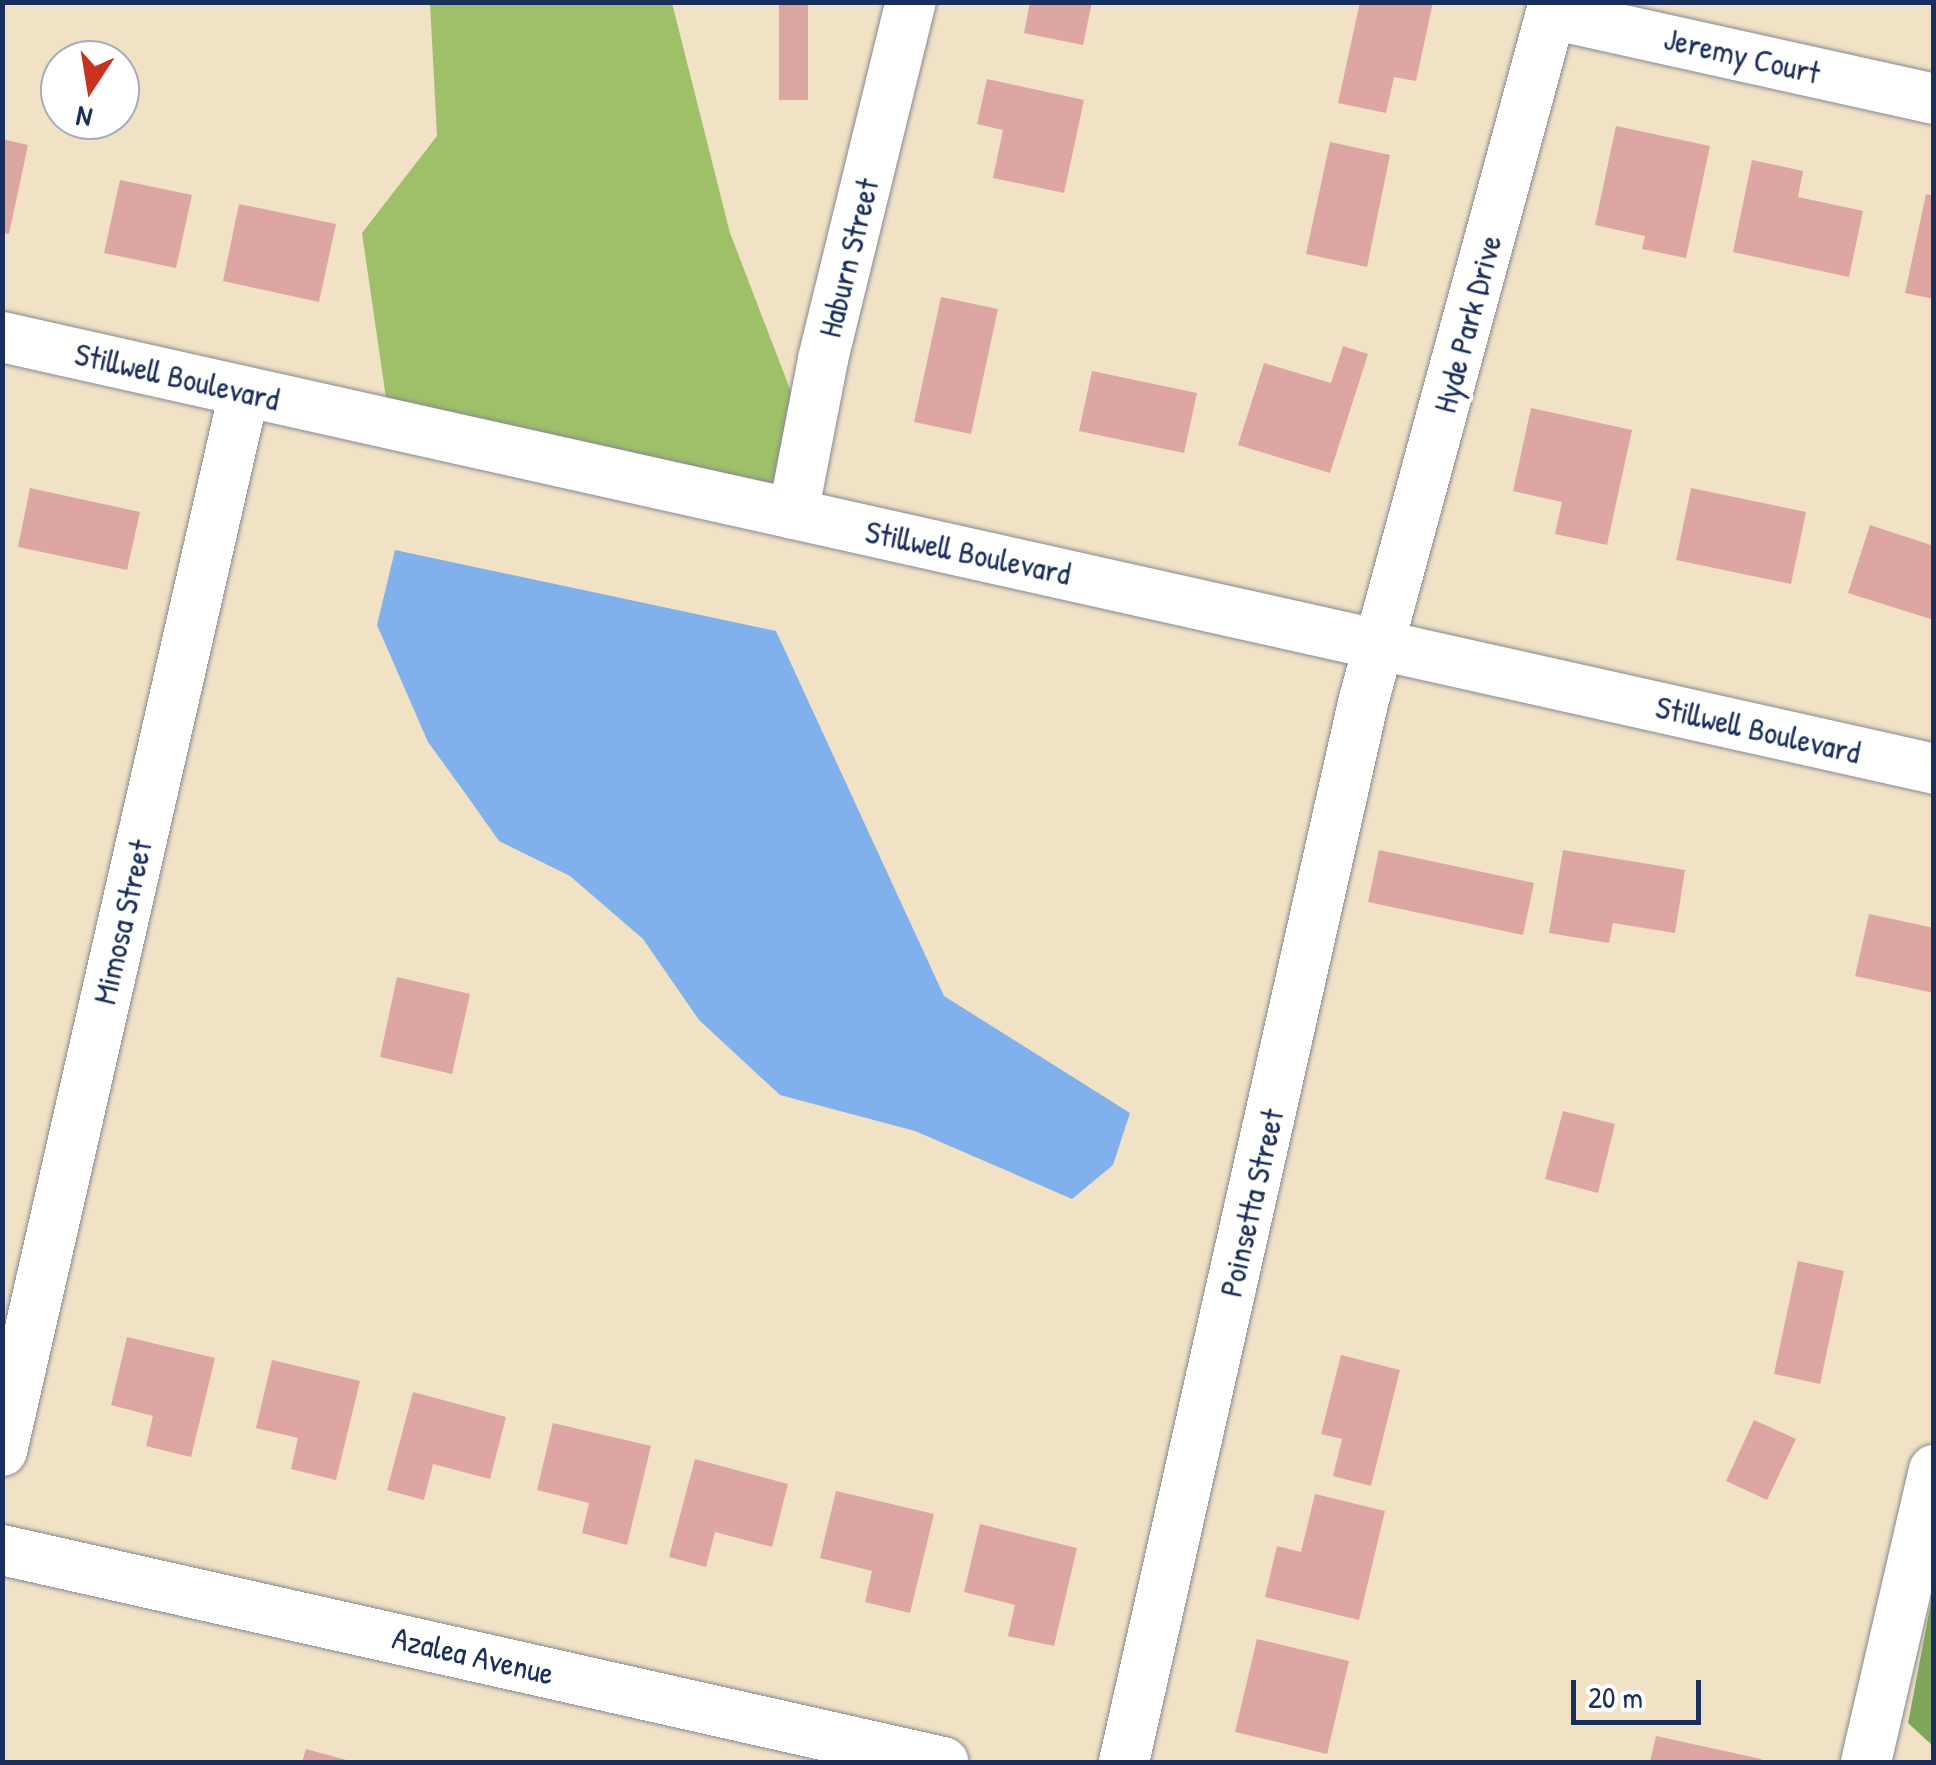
<!DOCTYPE html>
<html>
<head>
<meta charset="utf-8">
<style>
  body { margin:0 }
  #map { position:relative; width:1936px; height:1765px; overflow:hidden; background:#f1e2c6; font-family:"Patrick Hand",sans-serif }
  div>[style] { position:absolute }
  .green>* { inset:0; background:#9ec069 }
  .forest>* { inset:0; background:#7ea65d }
  .water>* { inset:0; background:#80b1ec }
  .building>* { inset:0; background:#dda6a3 }
  .roads { filter:drop-shadow(0 0 2px #868892) drop-shadow(0 0 2px #868892) }
  .minor>* { height:50px; margin:-25px; padding:0 25px; transform-origin:25px; border-radius:25px; background:#fff }
  span { translate:-50% -50%; white-space:nowrap; text-align:center; line-height:1.15; -webkit-text-stroke:8px #fff; paint-order:stroke }
  .street-label { font-size:32px; color:#1b2f5e }
  .frame { position:absolute; inset:0; border:5px solid #1b2f5e; pointer-events:none }
  .north { position:absolute; left:40px; top:40px; width:100px; height:100px; box-sizing:border-box; background:#fff; border:2px solid #a4acbf; border-radius:50%; rotate:192deg; font-size:28px; font-weight:700; line-height:40px; text-align:center; color:#1b2f5e }
  .north::after { content:''; display:block; margin:auto; width:35px; height:45px; background:#c8321e; clip-path:polygon(50% 0,100% 100%,50% 72%,0 100%) }
  .scale { position:absolute; left:1571px; top:1680px; width:130px; height:45px; box-sizing:border-box; border:5px solid #1b2f5e; border-top:0; padding-left:12px; font-size:30px; line-height:35px; white-space:nowrap; color:#1b2f5e; -webkit-text-stroke:8px #fff; paint-order:stroke }
</style>
</head>
<body>
<div id="map">
  <div class="green">
    <i style="clip-path:polygon(430px 3px,672px 3px,730px 233px,793px 397px,776px 485px,386px 398px,362px 233px,437px 136px)"></i>
  </div>
  <div class="forest">
    <i style="clip-path:polygon(1933px 1592px,1933px 1746px,1908px 1723px)"></i>
  </div>
  <div class="water">
    <i style="clip-path:polygon(395px 550px,776px 631px,944px 996px,1130px 1113px,1113px 1165px,1072px 1199px,915px 1131px,780px 1095px,699px 1020px,643px 939px,570px 876px,499px 841px,465px 793px,428px 742px,377px 625px)"></i>
  </div>
  <div class="building">
    <i style="clip-path:polygon(779px 2px,808px 2px,808px 100px,779px 100px)"></i>
    <i style="clip-path:polygon(1030px 2px,1092px 2px,1083px 45px,1024px 33px)"></i>
    <i style="clip-path:polygon(1360px 2px,1433px 2px,1416px 81px,1394px 77px,1386px 113px,1338px 103px)"></i>
    <i style="clip-path:polygon(987px 79px,1084px 100px,1064px 193px,993px 178px,1003px 130px,977px 124px)"></i>
    <i style="clip-path:polygon(1616px 126px,1710px 146px,1686px 258px,1642px 249px,1645px 236px,1595px 225px)"></i>
    <i style="clip-path:polygon(2px 139px,28px 145px,9px 234px,2px 233px)"></i>
    <i style="clip-path:polygon(1330px 142px,1390px 155px,1367px 267px,1306px 254px)"></i>
    <i style="clip-path:polygon(1752px 160px,1803px 171px,1798px 197px,1863px 211px,1849px 277px,1733px 252px)"></i>
    <i style="clip-path:polygon(120px 180px,192px 195px,176px 268px,104px 253px)"></i>
    <i style="clip-path:polygon(1926px 194px,1934px 196px,1934px 299px,1905px 293px)"></i>
    <i style="clip-path:polygon(239px 204px,336px 224px,319px 302px,223px 281px)"></i>
    <i style="clip-path:polygon(941px 297px,998px 309px,971px 434px,914px 422px)"></i>
    <i style="clip-path:polygon(1343px 346px,1368px 354px,1330px 473px,1238px 445px,1264px 363px,1331px 383px)"></i>
    <i style="clip-path:polygon(1092px 371px,1197px 393px,1184px 453px,1079px 431px)"></i>
    <i style="clip-path:polygon(1531px 408px,1632px 430px,1607px 545px,1555px 534px,1562px 502px,1513px 491px)"></i>
    <i style="clip-path:polygon(30px 488px,140px 512px,127px 570px,18px 547px)"></i>
    <i style="clip-path:polygon(1691px 488px,1806px 512px,1791px 584px,1676px 560px)"></i>
    <i style="clip-path:polygon(1870px 525px,1934px 546px,1934px 620px,1848px 593px)"></i>
    <i style="clip-path:polygon(1379px 850px,1534px 883px,1523px 935px,1368px 902px)"></i>
    <i style="clip-path:polygon(1563px 850px,1685px 870px,1675px 933px,1613px 923px,1609px 943px,1549px 933px)"></i>
    <i style="clip-path:polygon(1869px 914px,1934px 928px,1934px 993px,1855px 976px)"></i>
    <i style="clip-path:polygon(397px 977px,470px 994px,452px 1074px,380px 1057px)"></i>
    <i style="clip-path:polygon(1563px 1111px,1615px 1124px,1598px 1193px,1545px 1179px)"></i>
    <i style="clip-path:polygon(1798px 1261px,1844px 1271px,1820px 1384px,1774px 1374px)"></i>
    <i style="clip-path:polygon(127px 1337px,215px 1358px,191px 1457px,146px 1446px,153px 1416px,111px 1405px)"></i>
    <i style="clip-path:polygon(1341px 1355px,1400px 1370px,1371px 1486px,1333px 1476px,1342px 1439px,1321px 1434px)"></i>
    <i style="clip-path:polygon(272px 1360px,360px 1381px,336px 1480px,291px 1469px,298px 1438px,256px 1428px)"></i>
    <i style="clip-path:polygon(413px 1392px,506px 1417px,490px 1479px,433px 1464px,424px 1500px,387px 1490px)"></i>
    <i style="clip-path:polygon(1754px 1420px,1796px 1439px,1767px 1500px,1726px 1481px)"></i>
    <i style="clip-path:polygon(553px 1423px,651px 1446px,627px 1545px,582px 1533px,589px 1503px,537px 1490px)"></i>
    <i style="clip-path:polygon(695px 1459px,788px 1484px,772px 1547px,715px 1532px,706px 1567px,669px 1557px)"></i>
    <i style="clip-path:polygon(836px 1491px,934px 1514px,910px 1613px,865px 1602px,872px 1571px,820px 1558px)"></i>
    <i style="clip-path:polygon(1315px 1494px,1385px 1511px,1359px 1620px,1265px 1597px,1277px 1546px,1301px 1552px)"></i>
    <i style="clip-path:polygon(980px 1524px,1077px 1548px,1054px 1646px,1008px 1636px,1015px 1605px,964px 1592px)"></i>
    <i style="clip-path:polygon(1257px 1639px,1349px 1661px,1327px 1754px,1235px 1732px)"></i>
    <i style="clip-path:polygon(1656px 1736px,1761px 1759px,1761px 1762px,1650px 1762px)"></i>
    <i style="clip-path:polygon(306px 1749px,350px 1761px,350px 1762px,302px 1762px)"></i>
  </div>
  <div class="roads">
    <div class="minor">
      <i style="left:1551px;top:14px;width:392px;rotate:12.5deg"></i>
      <i style="left:2px;top:337px;width:1980px;rotate:12.6deg"></i>
      <i style="left:793px;top:514px;width:158px;rotate:-79deg"></i>
      <i style="left:823px;top:359px;width:368px;rotate:-76.2deg"></i>
      <i style="left:2px;top:1451px;width:1085px;rotate:-77.12deg"></i>
      <i style="left:2px;top:1550px;width:965px;rotate:12.7deg"></i>
      <i style="left:1124px;top:1762px;width:1086px;rotate:-77.28deg"></i>
      <i style="left:1363px;top:703px;width:727px;rotate:-74.76deg"></i>
      <i style="left:1866px;top:1762px;width:300px;rotate:-76.9deg"></i>
    </div>
  </div>
  <div class="street-label">
    <span style="left:1742px;top:56px;rotate:13deg">Jeremy Court</span>
    <span style="left:849px;top:258px;rotate:-76deg">Haburn Street</span>
    <span style="left:1468px;top:324px;rotate:-75deg">Hyde Park Drive</span>
    <span style="left:177px;top:377px;rotate:13deg">Stillwell Boulevard</span>
    <span style="left:968px;top:553px;rotate:12deg">Stillwell Boulevard</span>
    <span style="left:1758px;top:730px;rotate:13deg">Stillwell Boulevard</span>
    <span style="left:123px;top:922px;rotate:-77deg">Mimosa Street</span>
    <span style="left:1252px;top:1203px;rotate:-77deg">Poinsetta Street</span>
    <span style="left:473px;top:1656px;rotate:13deg">Azalea Avenue</span>
  </div>
  <div class="frame"></div>
  <div class="north">N</div>
  <div class="scale">20 m</div>
</div>
</body>
</html>
